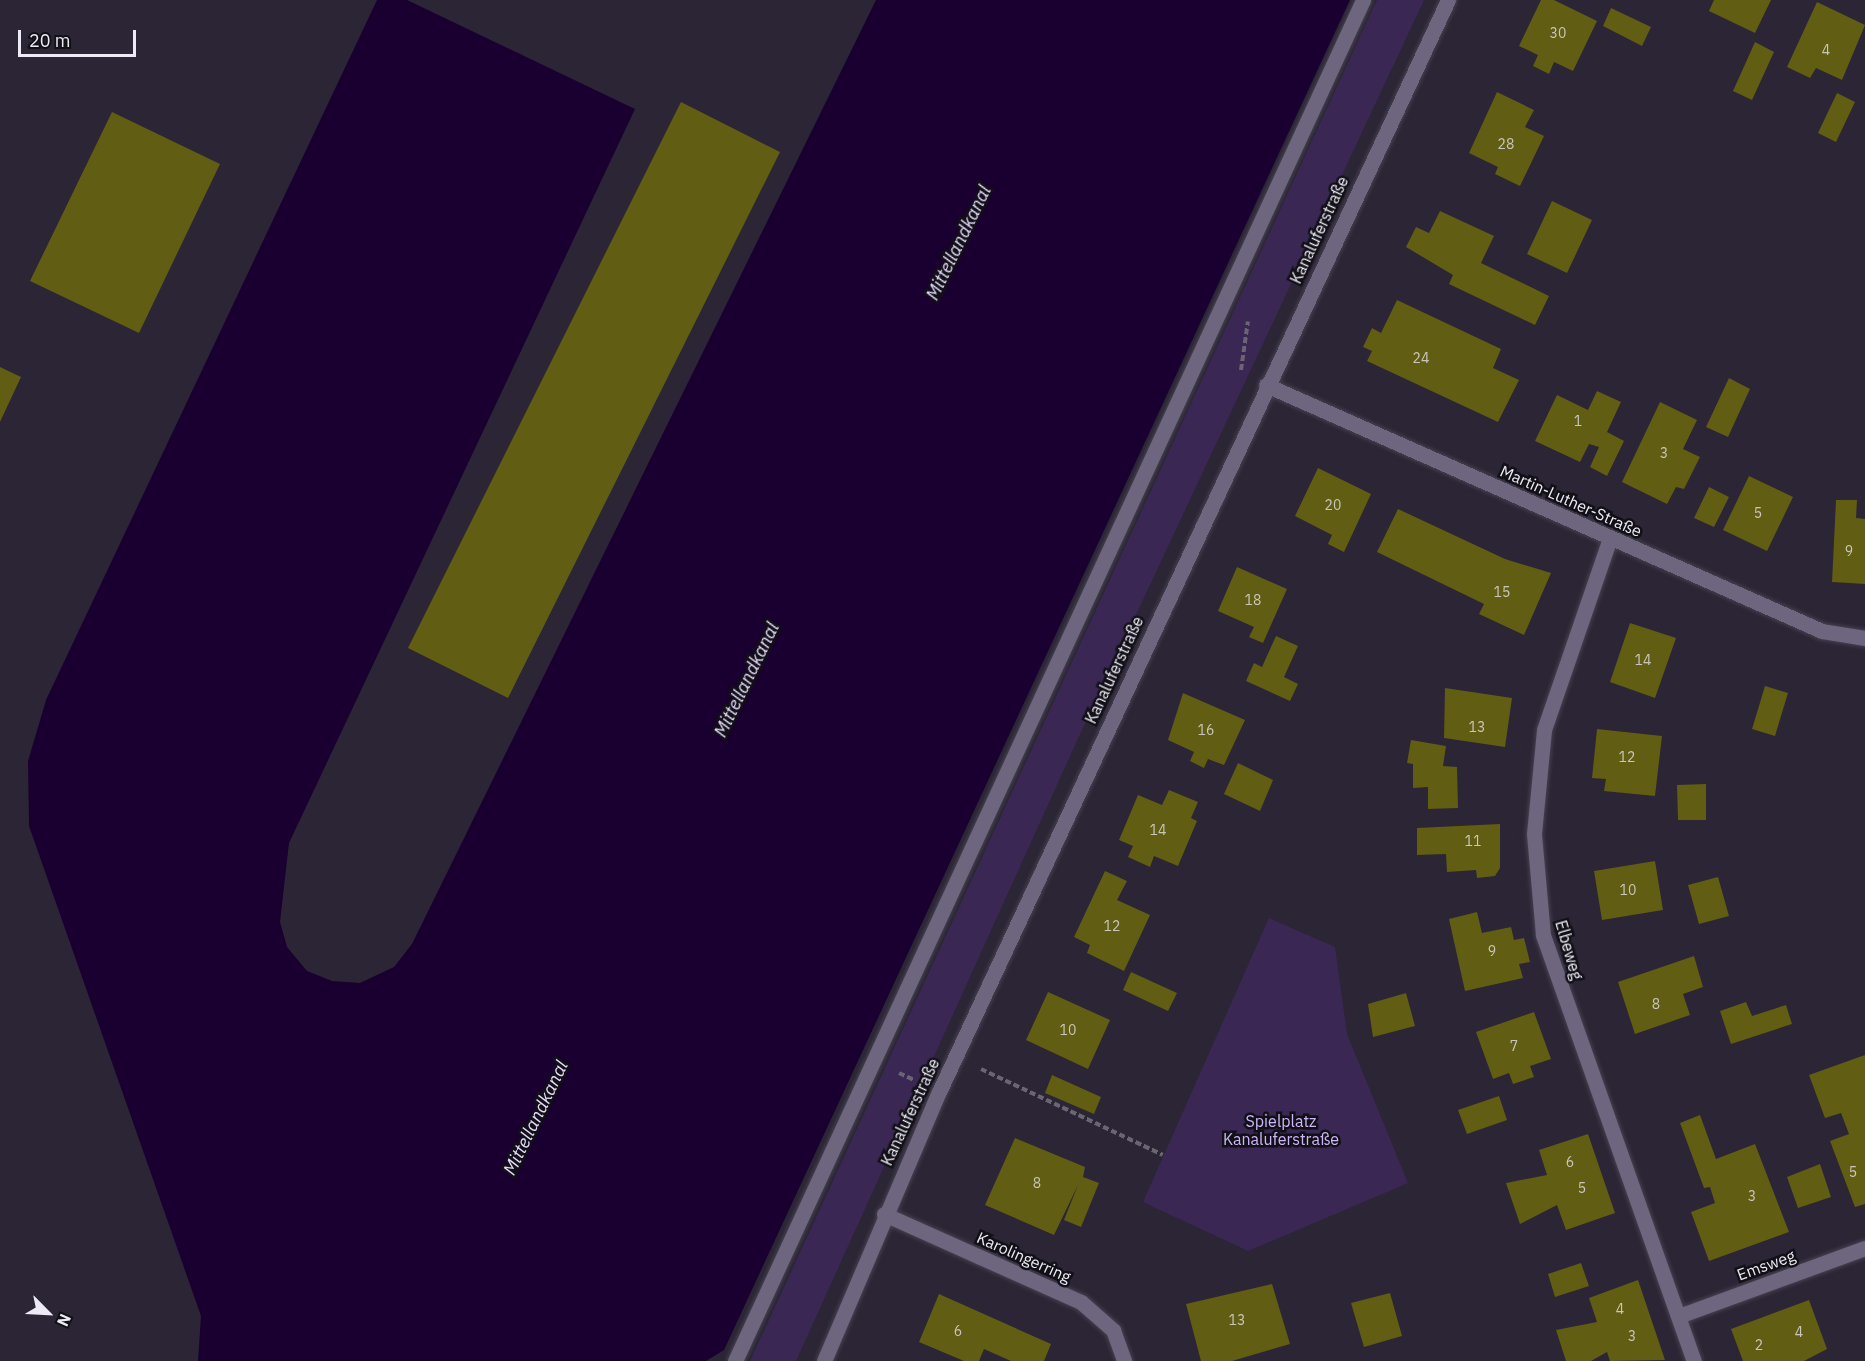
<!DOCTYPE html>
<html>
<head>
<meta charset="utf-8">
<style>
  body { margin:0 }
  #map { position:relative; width:1865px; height:1361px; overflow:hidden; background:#2b2535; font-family:"IBM Plex Sans",sans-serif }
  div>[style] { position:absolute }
  .green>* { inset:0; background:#3a2754 }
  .water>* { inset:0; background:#190031 }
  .building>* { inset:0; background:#615d12 }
  .path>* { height:4px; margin-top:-2px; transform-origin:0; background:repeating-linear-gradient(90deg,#6a6473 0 6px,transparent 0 9px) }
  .roads { filter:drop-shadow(0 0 2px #464050) drop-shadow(0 0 2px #464050) }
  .service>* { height:15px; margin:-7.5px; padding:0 7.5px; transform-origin:7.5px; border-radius:7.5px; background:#6e657e }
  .minor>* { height:15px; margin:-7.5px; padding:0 7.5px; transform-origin:7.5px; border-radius:7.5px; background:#6e657e }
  span { translate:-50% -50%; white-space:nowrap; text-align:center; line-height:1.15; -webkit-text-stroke:5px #121017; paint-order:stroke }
  .number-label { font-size:14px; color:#cac6bc }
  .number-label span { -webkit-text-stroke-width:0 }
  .street-label { font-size:16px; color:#ede9f5 }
  .park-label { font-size:16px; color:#cfb5f9 }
  .water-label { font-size:18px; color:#e7dafd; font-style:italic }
  .north { position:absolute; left:18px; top:1283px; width:60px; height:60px; -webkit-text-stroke:4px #121017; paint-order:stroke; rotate:114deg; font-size:16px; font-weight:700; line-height:24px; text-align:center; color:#ede9f5 }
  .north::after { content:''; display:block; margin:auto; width:21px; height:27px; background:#ede9f5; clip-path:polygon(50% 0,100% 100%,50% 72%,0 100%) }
  .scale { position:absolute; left:18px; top:30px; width:118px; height:27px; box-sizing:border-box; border:3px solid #ede9f5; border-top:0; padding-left:8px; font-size:18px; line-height:21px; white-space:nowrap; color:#ede9f5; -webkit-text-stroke:4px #121017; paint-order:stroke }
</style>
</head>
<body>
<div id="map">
  <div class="green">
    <i style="clip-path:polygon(1377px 0,1424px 0,1075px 745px,796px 1361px,750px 1361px)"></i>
    <i style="clip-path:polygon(1269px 918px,1335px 947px,1347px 1034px,1408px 1183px,1248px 1251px,1143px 1202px)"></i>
  </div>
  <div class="water">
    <i style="clip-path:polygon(377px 0,407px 0,635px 109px,289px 843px,280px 922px,287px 947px,307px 971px,332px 981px,360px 983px,394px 967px,412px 944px,876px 0,1350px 0,724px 1350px,706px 1361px,198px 1361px,201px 1316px,29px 826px,28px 761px,46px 700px)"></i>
  </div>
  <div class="building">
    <i style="clip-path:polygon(1541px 0,1554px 0,1597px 21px,1573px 71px,1554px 62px,1549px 74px,1533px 66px,1538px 55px,1519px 46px)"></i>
    <i style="clip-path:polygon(1714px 0,1771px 0,1755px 33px,1709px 11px)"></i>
    <i style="clip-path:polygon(1817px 2px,1865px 25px,1842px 80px,1816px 68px,1810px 78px,1787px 67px)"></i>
    <i style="clip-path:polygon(1611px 8px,1651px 27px,1642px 46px,1603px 26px)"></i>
    <i style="clip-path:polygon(1755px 42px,1774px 52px,1752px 100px,1733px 91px)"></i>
    <i style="clip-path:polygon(1497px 92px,1534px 110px,1525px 127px,1544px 136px,1520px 186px,1495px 174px,1498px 167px,1469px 153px)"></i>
    <i style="clip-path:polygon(1837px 93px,1855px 102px,1836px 142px,1818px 133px)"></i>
    <i style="clip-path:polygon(681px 102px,780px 152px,508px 698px,408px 648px)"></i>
    <i style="clip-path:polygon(112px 112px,220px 164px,139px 333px,30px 281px)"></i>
    <i style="clip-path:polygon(1552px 201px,1592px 220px,1567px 273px,1527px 254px)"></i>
    <i style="clip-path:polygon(1440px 211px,1494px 236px,1481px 263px,1549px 296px,1535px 325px,1449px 284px,1453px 275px,1406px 247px,1416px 227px,1429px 233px)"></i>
    <i style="clip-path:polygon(1397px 300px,1501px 349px,1493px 368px,1519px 380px,1498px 422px,1367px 361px,1372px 351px,1363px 347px,1372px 328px,1381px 333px)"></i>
    <i style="clip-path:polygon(0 367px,21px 377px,0 422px)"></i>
    <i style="clip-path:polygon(1729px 378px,1750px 389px,1728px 437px,1706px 427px)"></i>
    <i style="clip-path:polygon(1597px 391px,1621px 402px,1607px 432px,1624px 441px,1607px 476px,1590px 467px,1599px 447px,1589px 444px,1580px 462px,1535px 441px,1557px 395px,1588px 410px)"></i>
    <i style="clip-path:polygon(1660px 402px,1697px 420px,1683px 449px,1700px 457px,1684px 489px,1676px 487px,1667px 504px,1622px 482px)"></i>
    <i style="clip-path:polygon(1318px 468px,1371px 494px,1344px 552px,1328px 544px,1332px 535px,1295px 516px)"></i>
    <i style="clip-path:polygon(1749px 476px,1793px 497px,1767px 551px,1723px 530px)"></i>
    <i style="clip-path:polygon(1709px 487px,1729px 497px,1714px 527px,1694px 518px)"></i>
    <i style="clip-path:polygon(1836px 500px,1857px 500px,1856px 518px,1865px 519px,1865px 584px,1832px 582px)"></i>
    <i style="clip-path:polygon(1398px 509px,1505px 559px,1551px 573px,1524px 635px,1479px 614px,1484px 604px,1377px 552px)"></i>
    <i style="clip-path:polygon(1237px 567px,1287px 589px,1263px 643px,1249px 637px,1254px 627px,1218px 611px)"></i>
    <i style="clip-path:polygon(1630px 623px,1676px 638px,1655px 698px,1610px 682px)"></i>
    <i style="clip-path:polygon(1276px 636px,1298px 646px,1284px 677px,1298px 684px,1290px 701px,1246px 681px,1254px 663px,1262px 667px)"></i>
    <i style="clip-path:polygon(1765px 686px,1788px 693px,1775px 736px,1752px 729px)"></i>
    <i style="clip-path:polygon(1445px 688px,1512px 698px,1505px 747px,1444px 738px)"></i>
    <i style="clip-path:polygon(1183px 693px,1245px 720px,1224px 765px,1208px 759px,1204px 768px,1190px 761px,1194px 752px,1168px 740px)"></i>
    <i style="clip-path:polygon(1597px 729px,1662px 736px,1655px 796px,1604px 791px,1606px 779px,1592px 778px)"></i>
    <i style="clip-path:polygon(1411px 740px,1446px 746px,1443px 766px,1457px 767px,1458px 808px,1428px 809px,1428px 787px,1413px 788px,1413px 764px,1407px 763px)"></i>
    <i style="clip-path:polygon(1238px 763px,1273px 780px,1260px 811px,1224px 794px)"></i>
    <i style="clip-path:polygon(1706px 784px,1706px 820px,1678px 820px,1677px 785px)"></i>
    <i style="clip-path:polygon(1169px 790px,1198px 802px,1191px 818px,1197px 821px,1178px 866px,1154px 856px,1150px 867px,1128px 857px,1133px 846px,1119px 840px,1138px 795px,1162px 805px)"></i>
    <i style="clip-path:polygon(1500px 824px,1500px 868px,1495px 876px,1477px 878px,1476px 870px,1447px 872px,1446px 854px,1417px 855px,1417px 828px)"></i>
    <i style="clip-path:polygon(1655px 861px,1663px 910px,1602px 920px,1594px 871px)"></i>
    <i style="clip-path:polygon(1105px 871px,1127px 881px,1117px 900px,1150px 915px,1124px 971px,1087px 953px,1090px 945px,1074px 937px)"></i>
    <i style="clip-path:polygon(1718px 877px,1729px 916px,1699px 924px,1688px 885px)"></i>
    <i style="clip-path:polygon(1477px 912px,1482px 933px,1511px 927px,1514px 940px,1524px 938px,1530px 962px,1519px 964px,1523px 978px,1465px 991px,1449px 919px)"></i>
    <i style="clip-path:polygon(1694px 956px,1703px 987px,1683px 994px,1690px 1015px,1635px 1034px,1618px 982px)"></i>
    <i style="clip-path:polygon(1131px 972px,1177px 993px,1168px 1011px,1123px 990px)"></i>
    <i style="clip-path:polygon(1048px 992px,1110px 1020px,1088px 1069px,1026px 1040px)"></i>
    <i style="clip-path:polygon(1406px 993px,1415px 1026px,1373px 1037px,1368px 1004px)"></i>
    <i style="clip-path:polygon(1746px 1002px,1752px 1016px,1786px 1005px,1792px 1024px,1731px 1044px,1720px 1011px)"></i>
    <i style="clip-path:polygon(1534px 1012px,1551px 1059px,1530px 1066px,1534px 1077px,1513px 1084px,1509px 1073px,1493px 1079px,1476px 1032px)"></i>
    <i style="clip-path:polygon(1865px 1055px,1865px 1204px,1855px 1207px,1830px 1141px,1849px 1134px,1841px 1113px,1825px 1118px,1809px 1075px)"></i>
    <i style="clip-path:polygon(1052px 1075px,1101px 1097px,1094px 1114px,1045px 1093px)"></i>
    <i style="clip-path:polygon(1499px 1096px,1507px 1120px,1467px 1134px,1458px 1110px)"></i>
    <i style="clip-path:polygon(1700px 1115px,1716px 1159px,1755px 1144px,1789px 1232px,1709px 1261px,1691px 1212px,1715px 1203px,1710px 1187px,1704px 1188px,1680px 1123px)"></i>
    <i style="clip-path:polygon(1588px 1134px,1615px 1213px,1566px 1230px,1557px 1205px,1520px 1224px,1506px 1183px,1547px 1175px,1539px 1150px)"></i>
    <i style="clip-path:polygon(1015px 1138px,1085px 1167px,1083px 1177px,1099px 1183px,1081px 1227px,1064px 1220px,1078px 1185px,1054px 1235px,985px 1205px)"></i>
    <i style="clip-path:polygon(1820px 1164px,1831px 1197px,1798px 1208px,1787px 1177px)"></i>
    <i style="clip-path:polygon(1581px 1263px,1589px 1286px,1555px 1297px,1548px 1274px)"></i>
    <i style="clip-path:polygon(1638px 1280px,1665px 1360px,1610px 1361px,1607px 1352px,1591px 1361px,1566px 1361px,1556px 1330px,1597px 1322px,1589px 1298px)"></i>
    <i style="clip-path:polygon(1272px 1284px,1290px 1344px,1232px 1361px,1201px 1361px,1186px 1304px)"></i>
    <i style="clip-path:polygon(1390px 1293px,1402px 1336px,1364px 1347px,1351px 1303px)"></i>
    <i style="clip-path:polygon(939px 1294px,1051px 1344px,1044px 1361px,1011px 1361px,984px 1349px,979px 1361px,964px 1361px,919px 1342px)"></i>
    <i style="clip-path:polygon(1809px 1300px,1827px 1349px,1804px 1361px,1743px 1361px,1731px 1329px)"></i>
  </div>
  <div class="path">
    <i style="left:1241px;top:370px;width:49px;rotate:-81.9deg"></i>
    <i style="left:981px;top:1069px;width:201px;rotate:25.3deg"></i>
    <i style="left:899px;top:1073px;width:17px;rotate:25deg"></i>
  </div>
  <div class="roads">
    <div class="service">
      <i style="left:735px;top:1361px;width:1499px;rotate:-65.23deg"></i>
    </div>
    <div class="minor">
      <i style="left:1266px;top:385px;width:608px;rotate:23.87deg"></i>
      <i style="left:1822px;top:631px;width:44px;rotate:9.2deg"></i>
      <i style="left:1610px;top:538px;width:203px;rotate:109deg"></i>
      <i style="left:1544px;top:730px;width:104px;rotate:95.5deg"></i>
      <i style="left:1534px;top:834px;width:101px;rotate:84.9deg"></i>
      <i style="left:1543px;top:935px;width:452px;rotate:70.5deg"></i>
      <i style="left:884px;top:1214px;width:216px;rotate:24.1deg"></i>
      <i style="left:1081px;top:1302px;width:43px;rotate:41.2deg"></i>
      <i style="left:1113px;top:1330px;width:33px;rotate:70deg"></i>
      <i style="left:1679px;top:1316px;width:198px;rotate:-20.1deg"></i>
      <i style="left:824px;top:1361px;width:293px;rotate:-66.9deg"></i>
      <i style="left:939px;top:1092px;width:1205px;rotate:-65.01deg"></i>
    </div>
  </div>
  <div class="number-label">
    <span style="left:1558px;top:33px">30</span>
    <span style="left:1826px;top:50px">4</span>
    <span style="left:1506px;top:144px">28</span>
    <span style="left:1421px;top:358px">24</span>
    <span style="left:1578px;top:421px">1</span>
    <span style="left:1664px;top:453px">3</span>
    <span style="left:1333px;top:505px">20</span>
    <span style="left:1758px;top:513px">5</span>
    <span style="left:1849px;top:551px">9</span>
    <span style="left:1502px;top:592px">15</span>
    <span style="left:1253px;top:600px">18</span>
    <span style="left:1643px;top:660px">14</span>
    <span style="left:1477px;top:727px">13</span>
    <span style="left:1206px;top:730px">16</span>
    <span style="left:1627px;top:757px">12</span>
    <span style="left:1158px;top:830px">14</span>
    <span style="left:1473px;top:841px">11</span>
    <span style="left:1628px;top:890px">10</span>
    <span style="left:1112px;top:926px">12</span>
    <span style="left:1492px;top:951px">9</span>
    <span style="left:1656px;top:1004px">8</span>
    <span style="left:1068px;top:1030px">10</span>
    <span style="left:1514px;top:1046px">7</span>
    <span style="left:1570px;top:1162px">6</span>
    <span style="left:1853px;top:1172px">5</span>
    <span style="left:1037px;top:1183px">8</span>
    <span style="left:1582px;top:1188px">5</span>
    <span style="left:1752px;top:1196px">3</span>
    <span style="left:1620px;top:1309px">4</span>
    <span style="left:1237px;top:1320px">13</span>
    <span style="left:958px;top:1331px">6</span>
    <span style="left:1799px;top:1332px">4</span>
    <span style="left:1632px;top:1336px">3</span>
    <span style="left:1759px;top:1345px">2</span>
  </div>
  <div class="street-label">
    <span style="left:1319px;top:230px;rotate:-65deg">Kanaluferstraße</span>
    <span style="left:1571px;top:501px;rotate:24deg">Martin-Luther-Straße</span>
    <span style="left:1114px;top:670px;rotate:-65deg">Kanaluferstraße</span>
    <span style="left:1569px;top:950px;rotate:74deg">Elbeweg</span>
    <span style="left:910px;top:1112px;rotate:-65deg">Kanaluferstraße</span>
    <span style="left:1024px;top:1257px;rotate:24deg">Karolingerring</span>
    <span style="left:1766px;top:1265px;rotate:-20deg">Emsweg</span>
  </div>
  <div class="park-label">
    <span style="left:1281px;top:1130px">Spielplatz<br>Kanaluferstraße</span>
  </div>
  <div class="water-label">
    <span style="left:959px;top:243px;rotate:-64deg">Mittellandkanal</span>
    <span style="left:747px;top:680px;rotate:-64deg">Mittellandkanal</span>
    <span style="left:536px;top:1118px;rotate:-64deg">Mittellandkanal</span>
  </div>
  <div class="north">N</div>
  <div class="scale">20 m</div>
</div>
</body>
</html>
